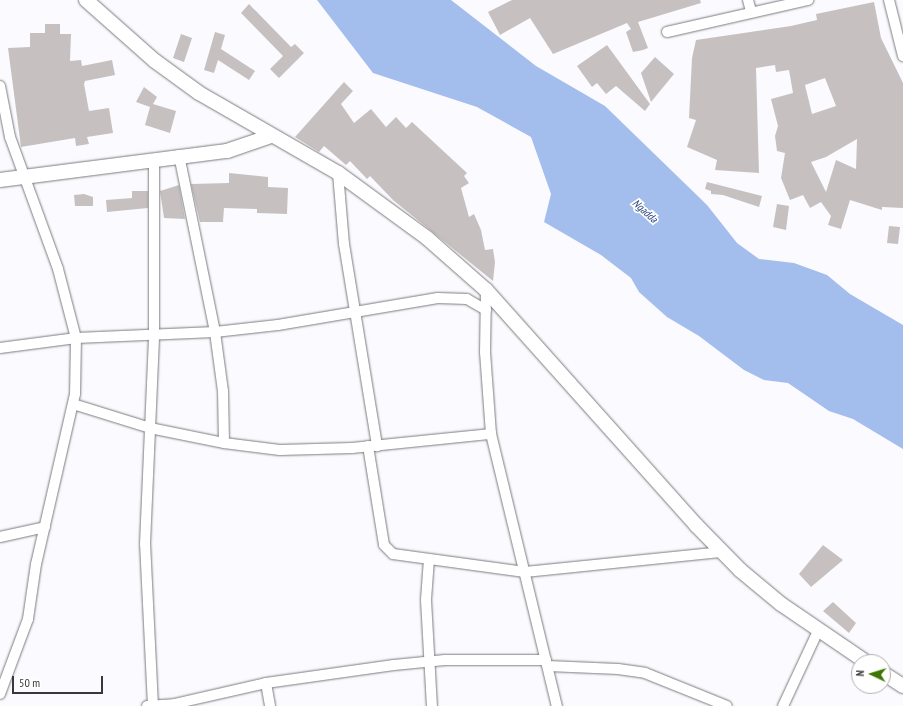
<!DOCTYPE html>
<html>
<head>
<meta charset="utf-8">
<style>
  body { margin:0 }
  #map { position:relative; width:903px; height:706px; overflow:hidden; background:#fbfafe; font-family:"PT Sans Narrow",sans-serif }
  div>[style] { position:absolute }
  .water>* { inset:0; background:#a3bded }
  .building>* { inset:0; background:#c6c1c0 }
  .roads { filter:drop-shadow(0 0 1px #7b7b7e) drop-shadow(0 0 1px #7b7b7e) }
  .street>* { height:10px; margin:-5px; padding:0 5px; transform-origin:5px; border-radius:5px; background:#fff }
  .secondary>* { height:14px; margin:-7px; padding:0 7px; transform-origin:7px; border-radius:7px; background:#fff }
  span { translate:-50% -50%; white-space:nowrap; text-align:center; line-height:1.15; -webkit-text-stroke:3.5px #fff; paint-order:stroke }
  .water-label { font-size:11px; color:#2a4781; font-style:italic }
  .north { position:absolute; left:851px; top:654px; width:40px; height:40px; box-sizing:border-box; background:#fff; border:1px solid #afafb0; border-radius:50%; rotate:274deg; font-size:11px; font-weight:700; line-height:16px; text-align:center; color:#383839 }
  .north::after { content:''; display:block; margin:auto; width:14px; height:18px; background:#3e7503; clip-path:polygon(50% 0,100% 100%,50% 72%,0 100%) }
  .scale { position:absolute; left:12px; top:676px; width:91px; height:18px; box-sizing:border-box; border:2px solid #383839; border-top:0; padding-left:5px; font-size:12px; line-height:14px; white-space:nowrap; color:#383839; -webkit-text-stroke:3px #fff; paint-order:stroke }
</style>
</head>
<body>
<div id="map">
  <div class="water">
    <i style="clip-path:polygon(317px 0,451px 0,536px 66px,605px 106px,707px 205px,737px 243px,759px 259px,794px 263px,827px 275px,850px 294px,903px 325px,903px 449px,853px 419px,829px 411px,788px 383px,764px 380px,744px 370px,699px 336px,667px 317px,639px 292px,631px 278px,601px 255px,544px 222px,551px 194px,531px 137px,477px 107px,373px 73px)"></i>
  </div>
  <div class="building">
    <i style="clip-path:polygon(512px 0,700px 0,701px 3px,638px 22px,648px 48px,643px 50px,633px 52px,626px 32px,631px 29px,627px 23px,553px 54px,530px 18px,500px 35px,488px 12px)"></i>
    <i style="clip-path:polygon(evenodd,874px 2px,881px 38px,903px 83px,903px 208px,882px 207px,882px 210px,850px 200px,841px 229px,828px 225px,831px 216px,821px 202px,810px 208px,803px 195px,790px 200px,781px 178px,785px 153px,777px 151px,775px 136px,778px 126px,771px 99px,793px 93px,789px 70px,776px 72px,775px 65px,756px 68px,759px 173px,715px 170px,717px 160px,687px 147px,696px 120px,689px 118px,692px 58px,696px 40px,791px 26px,817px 20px,816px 14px,874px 2px,825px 78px,836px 106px,812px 114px,805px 85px,825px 78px,874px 2px,857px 139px,856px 169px,836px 160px,826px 192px,811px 162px,826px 157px,857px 139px)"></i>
    <i style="clip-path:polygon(249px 4px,291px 47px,295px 44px,304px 53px,279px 78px,270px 69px,283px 56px,241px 13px)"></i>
    <i style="clip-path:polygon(45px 24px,60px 24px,60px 34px,71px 34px,70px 61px,81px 60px,82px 66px,112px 60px,115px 75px,85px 81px,84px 84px,89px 111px,109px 108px,113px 133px,87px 137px,89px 144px,76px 146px,75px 138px,21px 147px,8px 48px,30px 47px,30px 33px,45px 33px)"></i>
    <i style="clip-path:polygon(215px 32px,225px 35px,221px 49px,255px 71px,249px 80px,218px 60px,214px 73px,204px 70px)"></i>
    <i style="clip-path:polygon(181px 34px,192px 38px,184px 62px,173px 58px)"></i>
    <i style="clip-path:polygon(607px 45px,650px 104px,645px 111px,616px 86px,606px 94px,597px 83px,592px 87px,577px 66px)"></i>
    <i style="clip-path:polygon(655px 57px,674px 74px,651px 102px,641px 73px)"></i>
    <i style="clip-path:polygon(344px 82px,353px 91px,341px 104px,354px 123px,371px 109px,386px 127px,396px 117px,406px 128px,412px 122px,467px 173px,464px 176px,469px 183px,461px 188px,469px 217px,474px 214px,481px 230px,485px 250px,493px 249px,495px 262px,493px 281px,393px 200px,370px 176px,367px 179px,350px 161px,346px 165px,324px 146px,319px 152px,295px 137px)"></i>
    <i style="clip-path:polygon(144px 87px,157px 97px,153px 104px,176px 111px,170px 133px,145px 125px,150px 107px,136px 102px)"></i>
    <i style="clip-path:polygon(229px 173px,268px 177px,268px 187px,288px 188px,287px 214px,257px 213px,257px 209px,224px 208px,223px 222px,200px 222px,191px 184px,229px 183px)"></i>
    <i style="clip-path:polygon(707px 182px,762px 196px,759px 207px,723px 195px,711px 194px,711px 191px,705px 189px)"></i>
    <i style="clip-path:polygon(179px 185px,185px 219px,164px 218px,160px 191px)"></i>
    <i style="clip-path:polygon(132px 191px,148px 191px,148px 208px,107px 212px,106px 200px,132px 198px)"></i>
    <i style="clip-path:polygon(84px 194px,93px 197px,93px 206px,75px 206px,74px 195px)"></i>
    <i style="clip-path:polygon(777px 204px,789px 206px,786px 230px,773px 227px)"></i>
    <i style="clip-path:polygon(889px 226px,900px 227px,898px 244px,887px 243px)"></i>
    <i style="clip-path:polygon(823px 545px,843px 560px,811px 587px,799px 574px)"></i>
    <i style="clip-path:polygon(833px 602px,856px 623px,849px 633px,823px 611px)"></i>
  </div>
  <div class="roads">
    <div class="street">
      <i style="left:748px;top:0;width:11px;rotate:75deg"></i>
      <i style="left:889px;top:0;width:58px;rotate:76deg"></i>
      <i style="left:667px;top:32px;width:145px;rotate:-12.8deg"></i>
      <i style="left:0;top:86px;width:52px;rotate:78.9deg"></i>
      <i style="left:10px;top:137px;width:140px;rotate:70deg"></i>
      <i style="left:58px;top:269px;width:71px;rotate:75.4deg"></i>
      <i style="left:76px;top:338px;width:56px;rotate:91deg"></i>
      <i style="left:75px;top:394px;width:174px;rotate:102.9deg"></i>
      <i style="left:36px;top:564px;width:56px;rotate:98.3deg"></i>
      <i style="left:28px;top:619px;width:80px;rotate:110.5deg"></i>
      <i style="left:179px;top:155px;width:181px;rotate:78.5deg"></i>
      <i style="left:215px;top:332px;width:60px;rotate:82.3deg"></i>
      <i style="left:223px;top:391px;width:52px;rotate:88.9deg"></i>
      <i style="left:338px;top:173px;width:71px;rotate:85.2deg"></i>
      <i style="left:344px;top:244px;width:205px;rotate:80.7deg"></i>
      <i style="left:486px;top:290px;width:62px;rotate:90.9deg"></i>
      <i style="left:485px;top:352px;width:82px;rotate:85.8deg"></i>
      <i style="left:491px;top:434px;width:280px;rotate:76.4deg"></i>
      <i style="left:0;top:348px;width:77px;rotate:-7.5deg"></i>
      <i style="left:76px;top:338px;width:139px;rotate:-2.5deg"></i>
      <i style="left:215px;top:332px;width:63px;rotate:-6.3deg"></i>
      <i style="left:278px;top:325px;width:162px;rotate:-9.6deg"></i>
      <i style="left:438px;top:298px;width:29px;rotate:2deg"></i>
      <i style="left:467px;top:299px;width:22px;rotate:30deg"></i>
      <i style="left:73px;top:404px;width:81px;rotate:17.3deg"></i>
      <i style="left:150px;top:428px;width:76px;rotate:11.5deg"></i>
      <i style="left:224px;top:443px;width:56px;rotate:7.1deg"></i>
      <i style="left:280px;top:450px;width:72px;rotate:-1.6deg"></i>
      <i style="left:352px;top:448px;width:140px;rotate:-5.8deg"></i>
      <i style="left:368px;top:446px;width:100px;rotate:80.8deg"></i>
      <i style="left:384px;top:545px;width:13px;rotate:45deg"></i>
      <i style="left:393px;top:554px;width:133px;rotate:7.8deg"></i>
      <i style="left:525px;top:572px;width:199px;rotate:-5.8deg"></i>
      <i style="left:0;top:537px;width:46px;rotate:-12.5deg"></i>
      <i style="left:429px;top:559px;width:41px;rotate:94.2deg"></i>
      <i style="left:426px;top:600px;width:106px;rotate:86.8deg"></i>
      <i style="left:548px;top:666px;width:70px;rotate:2.5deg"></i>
      <i style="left:618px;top:669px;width:27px;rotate:8deg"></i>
      <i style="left:645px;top:673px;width:88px;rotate:21.9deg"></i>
      <i style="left:266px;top:683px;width:23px;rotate:80deg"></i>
      <i style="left:147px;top:706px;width:27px;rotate:-4deg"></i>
      <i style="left:174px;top:704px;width:94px;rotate:-12.9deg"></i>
      <i style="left:266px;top:683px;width:129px;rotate:-8deg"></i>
      <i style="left:394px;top:665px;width:51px;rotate:-5.6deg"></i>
      <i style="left:445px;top:660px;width:101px"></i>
      <i style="left:153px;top:706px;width:162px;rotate:-92.8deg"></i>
      <i style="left:145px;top:544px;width:209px;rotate:-87.5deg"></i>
      <i style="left:154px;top:335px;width:176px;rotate:-90deg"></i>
      <i style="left:783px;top:706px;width:83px;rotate:-65deg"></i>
    </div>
    <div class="secondary">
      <i style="left:86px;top:0;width:92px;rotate:41.5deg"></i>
      <i style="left:155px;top:61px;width:54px;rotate:36deg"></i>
      <i style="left:199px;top:93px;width:160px;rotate:29.9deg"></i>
      <i style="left:338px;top:173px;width:110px;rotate:36.1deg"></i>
      <i style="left:427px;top:238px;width:79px;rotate:41.4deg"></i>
      <i style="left:486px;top:290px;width:315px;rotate:48.2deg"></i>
      <i style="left:696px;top:525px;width:63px;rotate:45.6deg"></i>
      <i style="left:740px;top:570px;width:53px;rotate:39.7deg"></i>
      <i style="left:781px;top:604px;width:103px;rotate:34.3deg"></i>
      <i style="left:0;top:180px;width:229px;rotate:-7.3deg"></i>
      <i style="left:227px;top:151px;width:46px;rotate:-18.8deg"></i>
      <i style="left:883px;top:673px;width:24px;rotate:33deg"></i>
    </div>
  </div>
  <div class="water-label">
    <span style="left:645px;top:211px;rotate:42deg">Ngadda</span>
  </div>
  <div class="north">N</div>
  <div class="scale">50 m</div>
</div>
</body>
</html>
